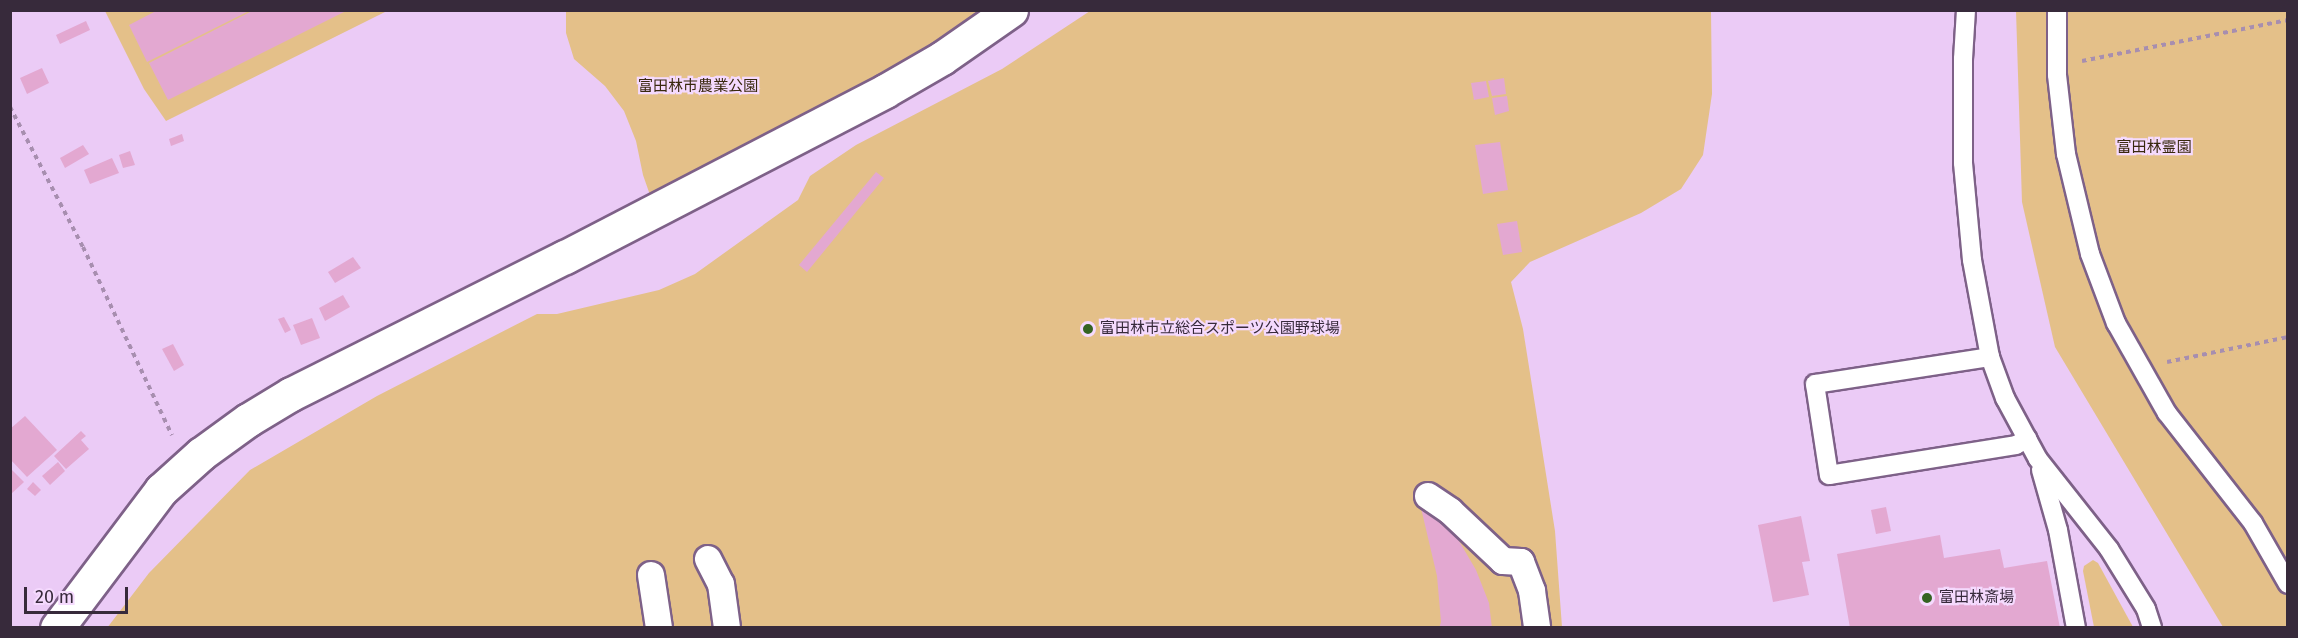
<!DOCTYPE html>
<html>
<head>
<meta charset="utf-8">
<style>
  body { margin:0 }
  #map { position:relative; width:2298px; height:638px; overflow:hidden; background:#ebcbf6; font-family:"Fira Sans","Noto Sans JP",sans-serif }
  div>[style] { position:absolute }
  [style*='--x'] { left:calc(var(--x)*1px); top:calc(var(--y)*1px); width:calc(var(--w)*1px); rotate:calc(var(--a)*1deg) }
  .green>* { inset:0; background:#e4c089 }
  .building>* { inset:0; background:#e3a8d1 }
  .path>* { height:4px; margin-top:-2px; transform-origin:0; background:repeating-linear-gradient(90deg,#a78eaf 0 4.5px,transparent 0 9px) }
  .roads { filter:drop-shadow(2px 0 #7e6188) drop-shadow(-2px 0 #7e6188) drop-shadow(0 2px #7e6188) drop-shadow(0 -2px #7e6188) }
  .service>* { height:18px; margin:-9px; padding:0 9px; transform-origin:9px; border-radius:9px; background:#fff }
  .pedestrian>* { height:26px; margin:-13px; padding:0 13px; transform-origin:13px; border-radius:13px; background:#fff }
  .tertiary>* { height:33px; margin:-16.5px; padding:0 16.5px; transform-origin:16.5px; border-radius:16.5px; background:#fff }
  .dots>* { width:16px; height:16px; translate:-50% -50%; box-sizing:border-box; border:3px solid #f5dafe; border-radius:50% }
  span { translate:-50% -50%; white-space:nowrap; text-align:center; line-height:1.15; -webkit-text-stroke:4.5px #f5dafe; paint-order:stroke }
  .park-label { font-size:15px; color:#39280e }
  .poi-label { font-size:15px; color:#372a3b }
  .left { translate:0 -50%; text-align:left }
  .frame { position:absolute; inset:0; border:12px solid #372a3b; pointer-events:none }
  .scale { position:absolute; left:24px; top:587px; width:104px; height:27px; box-sizing:border-box; border:3px solid #372a3b; border-top:0; padding-left:8px; font-size:18px; line-height:21px; white-space:nowrap; color:#372a3b; -webkit-text-stroke:4px #f5dafe; paint-order:stroke }
</style>
</head>
<body>
<div id="map">
  <div class="green">
    <i style="clip-path:polygon(105px 11px,387px 11px,166px 121px,144px 89px)"></i>
    <i style="clip-path:polygon(566px 11px,983px 11px,903px 64px,650px 195px,643px 175px,636px 141px,624px 111px,605px 86px,574px 59px,566px 33px)"></i>
    <i style="clip-path:polygon(1090px 11px,1711px 11px,1712px 94px,1703px 155px,1681px 189px,1641px 213px,1530px 262px,1511px 282px,1523px 329px,1555px 531px,1562px 627px,107px 628px,149px 573px,250px 470px,377px 396px,537px 314px,557px 314px,659px 290px,695px 274px,798px 200px,810px 176px,856px 145px,1002px 69px)"></i>
    <i style="clip-path:polygon(2016px 11px,2287px 11px,2287px 627px,2223px 627px,2055px 347px,2022px 202px)"></i>
    <i style="clip-path:polygon(2093px 560px,2098px 563px,2133px 627px,2094px 627px,2083px 571px,2084px 566px)"></i>
  </div>
  <div class="building">
    <i style="clip-path:polygon(158px 10px,251px 10px,147px 62px,129px 25px)"></i>
    <i style="clip-path:polygon(254px 10px,348px 10px,168px 100px,149px 63px)"></i>
    <i style="clip-path:polygon(86px 21px,90px 30px,60px 44px,56px 35px)"></i>
    <i style="clip-path:polygon(42px 68px,49px 83px,27px 94px,20px 78px)"></i>
    <i style="clip-path:polygon(1504px 78px,1506px 94px,1492px 96px,1488px 81px)"></i>
    <i style="clip-path:polygon(1486px 81px,1489px 97px,1474px 100px,1471px 83px)"></i>
    <i style="clip-path:polygon(1507px 96px,1509px 111px,1495px 115px,1492px 98px)"></i>
    <i style="clip-path:polygon(182px 134px,184px 141px,171px 146px,169px 139px)"></i>
    <i style="clip-path:polygon(1500px 142px,1508px 190px,1483px 194px,1475px 145px)"></i>
    <i style="clip-path:polygon(83px 145px,89px 154px,65px 168px,60px 158px)"></i>
    <i style="clip-path:polygon(130px 151px,135px 165px,123px 168px,119px 155px)"></i>
    <i style="clip-path:polygon(112px 158px,119px 173px,90px 184px,84px 170px)"></i>
    <i style="clip-path:polygon(876px 172px,884px 178px,807px 272px,799px 265px)"></i>
    <i style="clip-path:polygon(1517px 221px,1522px 252px,1503px 255px,1497px 224px)"></i>
    <i style="clip-path:polygon(353px 257px,361px 268px,335px 283px,328px 272px)"></i>
    <i style="clip-path:polygon(343px 295px,350px 307px,325px 321px,319px 308px)"></i>
    <i style="clip-path:polygon(284px 317px,291px 330px,285px 333px,278px 319px)"></i>
    <i style="clip-path:polygon(312px 318px,320px 338px,301px 345px,293px 325px)"></i>
    <i style="clip-path:polygon(173px 344px,184px 365px,174px 371px,162px 349px)"></i>
    <i style="clip-path:polygon(25px 416px,57px 450px,27px 477px,10px 459px,10px 429px)"></i>
    <i style="clip-path:polygon(81px 431px,86px 436px,81px 440px,89px 449px,66px 469px,54px 456px)"></i>
    <i style="clip-path:polygon(58px 462px,65px 471px,50px 485px,42px 476px)"></i>
    <i style="clip-path:polygon(10px 468px,24px 482px,10px 495px)"></i>
    <i style="clip-path:polygon(33px 482px,41px 490px,35px 496px,27px 489px)"></i>
    <i style="clip-path:polygon(1886px 507px,1891px 531px,1876px 534px,1871px 510px)"></i>
    <i style="clip-path:polygon(1421px 508px,1452px 529px,1476px 570px,1489px 603px,1492px 628px,1439px 628px,1441px 622px,1437px 576px)"></i>
    <i style="clip-path:polygon(1801px 516px,1810px 561px,1802px 562px,1809px 595px,1773px 602px,1758px 525px)"></i>
    <i style="clip-path:polygon(1940px 535px,1944px 558px,2000px 549px,2004px 568px,2047px 561px,2060px 628px,1850px 628px,1837px 554px)"></i>
  </div>
  <div class="path">
    <i style="--x:2082;--y:61;--w:210;--a:-11.3"></i>
    <i style="--x:10;--y:107;--w:158;--a:62.5"></i>
    <i style="--x:83;--y:247;--w:208;--a:64.7"></i>
    <i style="--x:2167;--y:362;--w:124;--a:-11.7"></i>
  </div>
  <div class="roads">
    <div class="service">
      <i style="--x:1966;--y:10;--w:49;--a:93.5"></i>
      <i style="--x:1963;--y:59;--w:104;--a:90"></i>
      <i style="--x:1963;--y:163;--w:97;--a:84.7"></i>
      <i style="--x:1972;--y:260;--w:99;--a:79.5"></i>
      <i style="--x:1990;--y:357;--w:44;--a:69.9"></i>
      <i style="--x:2005;--y:398;--w:69;--a:61.6"></i>
      <i style="--x:2038;--y:459;--w:115;--a:51.7"></i>
      <i style="--x:2109;--y:549;--w:70;--a:58.3"></i>
      <i style="--x:2146;--y:609;--w:20;--a:72"></i>
      <i style="--x:2057;--y:10;--w:65;--a:90"></i>
      <i style="--x:2057;--y:75;--w:80;--a:83.5"></i>
      <i style="--x:2066;--y:154;--w:103;--a:76.5"></i>
      <i style="--x:2090;--y:254;--w:74;--a:69.4"></i>
      <i style="--x:2116;--y:323;--w:103;--a:60.5"></i>
      <i style="--x:2167;--y:413;--w:140;--a:52"></i>
      <i style="--x:2253;--y:523;--w:70;--a:60.2"></i>
      <i style="--x:1990;--y:357;--w:177;--a:171.2"></i>
      <i style="--x:1815;--y:384;--w:92;--a:81.3"></i>
      <i style="--x:1829;--y:475;--w:189;--a:-9.1"></i>
      <i style="--x:2016;--y:445;--w:13;--a:-29"></i>
      <i style="--x:2041;--y:470;--w:62;--a:74.2"></i>
      <i style="--x:2058;--y:530;--w:100;--a:79.6"></i>
    </div>
    <div class="pedestrian">
      <i style="--x:1428;--y:496;--w:27;--a:34"></i>
      <i style="--x:1450;--y:511;--w:73;--a:43.3"></i>
      <i style="--x:1503;--y:561;--w:18;--a:3"></i>
      <i style="--x:1521;--y:562;--w:31;--a:69"></i>
      <i style="--x:1532;--y:591;--w:37;--a:82"></i>
      <i style="--x:708;--y:559;--w:28;--a:63"></i>
      <i style="--x:721;--y:584;--w:44;--a:82.2"></i>
      <i style="--x:651;--y:575;--w:54;--a:81.4"></i>
    </div>
    <div class="tertiary">
      <i style="--x:57;--y:628;--w:173;--a:-53"></i>
      <i style="--x:161;--y:490;--w:54;--a:-42"></i>
      <i style="--x:201;--y:454;--w:58;--a:-35.9"></i>
      <i style="--x:248;--y:420;--w:50;--a:-31.2"></i>
      <i style="--x:291;--y:394;--w:306;--a:-26.6"></i>
      <i style="--x:565;--y:257;--w:360;--a:-27.4"></i>
      <i style="--x:885;--y:91;--w:66;--a:-30.1"></i>
      <i style="--x:942;--y:58;--w:84;--a:-34.8"></i>
    </div>
  </div>
  <div class="dots">
    <i style="left:1088px;top:329px;background:#356322"></i>
    <i style="left:1927px;top:598px;background:#356322"></i>
  </div>
  <div class="park-label">
    <span style="left:698px;top:87px">富田林市農業公園</span>
    <span style="left:2154px;top:148px">富田林霊園</span>
  </div>
  <div class="poi-label">
    <span class="left" style="left:1100px;top:329px">富田林市立総合スポーツ公園野球場</span>
    <span class="left" style="left:1939px;top:598px">富田林斎場</span>
  </div>
  <div class="frame"></div>
  <div class="scale">20 m</div>
</div>
</body>
</html>
